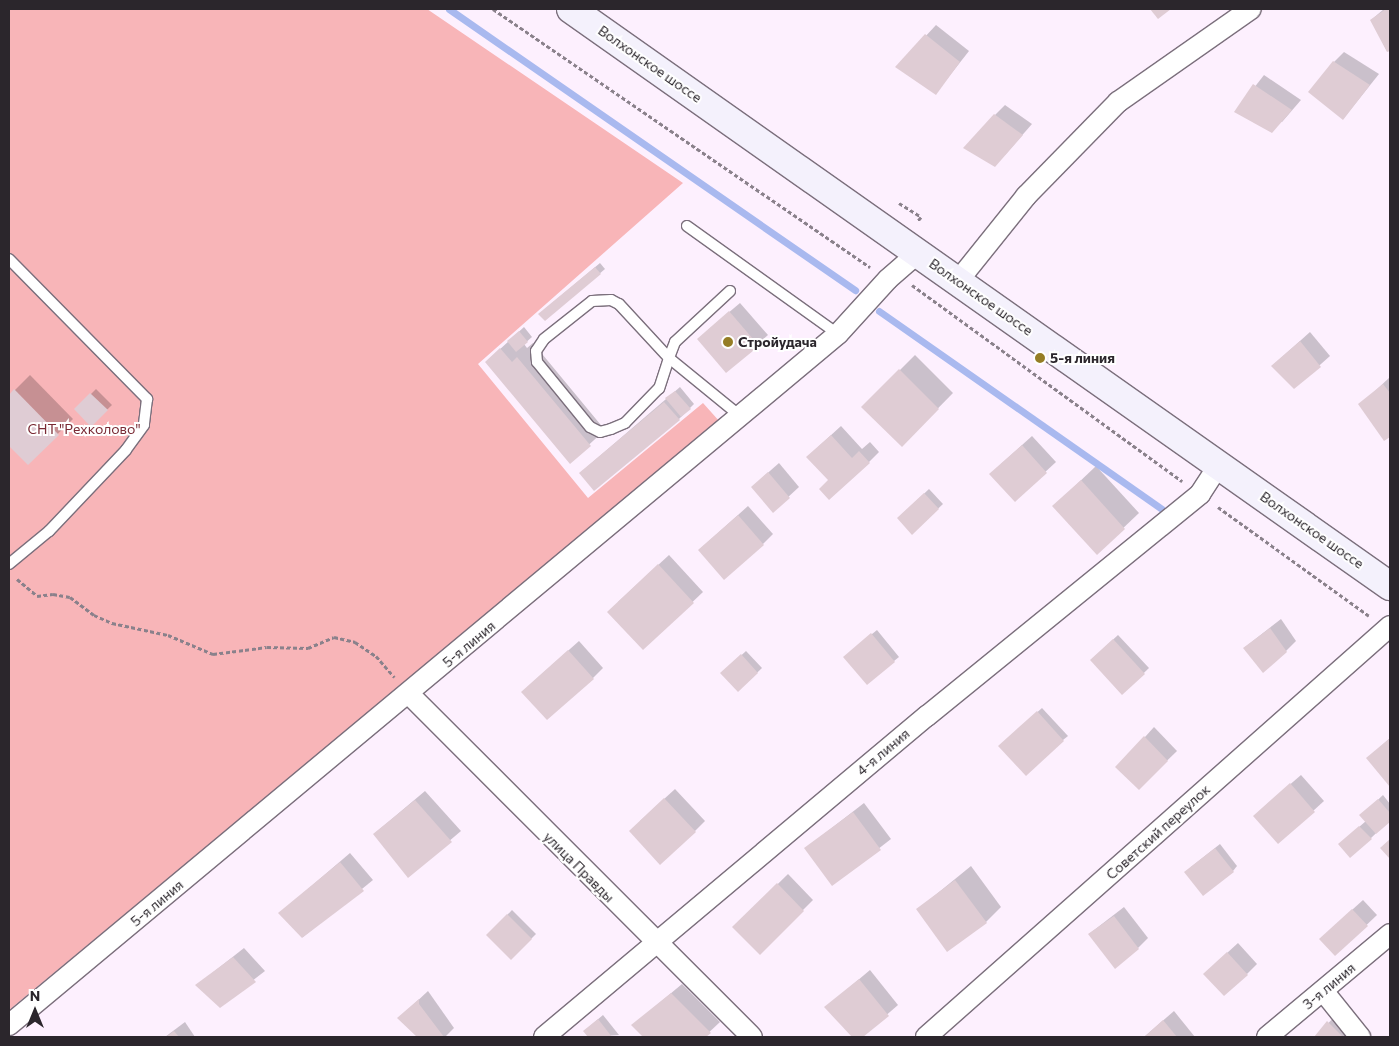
<!DOCTYPE html>
<html>
<head>
<meta charset="utf-8">
<style>
  body { margin:0 }
  #map { position:relative; width:1399px; height:1046px; overflow:hidden; background:#fdf0fe; font-family:Commissioner,sans-serif }
  div>[style] { position:absolute }
  [style*='--x'] { left:calc(var(--x)*1px); top:calc(var(--y)*1px); width:calc(var(--w)*1px); rotate:calc(var(--a)*1deg) }
  .green>* { inset:0; background:#f8b5b8 }
  .shadow>* { inset:0; background:#0003 }
  .stream>* { height:7px; margin:-3.5px; padding:0 3.5px; transform-origin:3.5px; border-radius:3.5px; background:#a9b9ef }
  .building>* { inset:0; background:#dfccd4 }
  .path>* { height:3px; margin-top:-1.5px; transform-origin:0; background:repeating-linear-gradient(90deg,#8a818b 0 4px,transparent 0 6.5px) }
  .roads { filter:drop-shadow(1px 0 #7b6f7c) drop-shadow(-1px 0 #7b6f7c) drop-shadow(0 1px #7b6f7c) drop-shadow(0 -1px #7b6f7c) }
  .service>* { height:10px; margin:-5px; padding:0 5px; transform-origin:5px; border-radius:5px; background:#fff }
  .minor>* { height:20px; margin:-10px; padding:0 10px; transform-origin:10px; border-radius:10px; background:#fff }
  .secondary>* { height:28px; margin:-14px; padding:0 14px; transform-origin:14px; border-radius:14px; background:#f4f1fc }
  .dots>* { width:14px; height:14px; translate:-50% -50%; box-sizing:border-box; border:2px solid #fff; border-radius:50% }
  span { translate:-50% -50%; white-space:nowrap; text-align:center; line-height:1.15; -webkit-text-stroke:4px #fff; paint-order:stroke }
  .street-label { font-size:14px; color:#2b262c }
  .poi-label { font-size:14px; color:#2b262c; font-weight:700 }
  .left { translate:0 -50%; text-align:left }
  .park-label { font-size:14px; color:#7a2b35 }
  .frame { position:absolute; inset:0; border:10px solid #2b262c; pointer-events:none }
  .north { position:absolute; left:10px; top:986px; width:50px; height:50px; -webkit-text-stroke:4px #fff; paint-order:stroke; rotate:0deg; font-size:14px; font-weight:700; line-height:20px; text-align:center; color:#2b262c }
  .north::after { content:''; display:block; margin:auto; width:18px; height:22px; background:#2b262c; clip-path:polygon(50% 0,100% 100%,50% 72%,0 100%) }
</style>
</head>
<body>
<div id="map">
  <div class="green">
    <i style="clip-path:polygon(9px 9px,427px 9px,683px 183px,478px 364px,588px 498px,703px 403px,720px 422px,9px 1010px)"></i>
  </div>
  <div class="shadow">
    <i style="clip-path:polygon(1384px 9px,1390px 9px,1390px 49px,1387px 51px,1371px 20px)"></i>
    <i style="clip-path:polygon(936px 25px,969px 51px,936px 93px,897px 67px)"></i>
    <i style="clip-path:polygon(1344px 52px,1379px 74px,1343px 119px,1334px 62px)"></i>
    <i style="clip-path:polygon(1264px 75px,1301px 100px,1282px 122px,1236px 111px)"></i>
    <i style="clip-path:polygon(1005px 105px,1032px 124px,1005px 155px,995px 115px)"></i>
    <i style="clip-path:polygon(600px 263px,605px 269px,545px 320px,545px 309px)"></i>
    <i style="clip-path:polygon(740px 303px,768px 335px,726px 371px,708px 330px)"></i>
    <i style="clip-path:polygon(524px 327px,532px 337px,524px 344px,527px 348px,533px 343px,605px 430px,570px 462px,486px 362px)"></i>
    <i style="clip-path:polygon(1310px 332px,1330px 356px,1294px 388px,1272px 366px)"></i>
    <i style="clip-path:polygon(915px 355px,953px 393px,902px 445px,863px 407px)"></i>
    <i style="clip-path:polygon(30px 375px,73px 419px,28px 463px,9px 444px,9px 396px)"></i>
    <i style="clip-path:polygon(1390px 377px,1390px 436px,1384px 439px,1360px 405px)"></i>
    <i style="clip-path:polygon(680px 387px,694px 404px,679px 419px,580px 473px)"></i>
    <i style="clip-path:polygon(96px 389px,112px 405px,91px 425px,76px 409px)"></i>
    <i style="clip-path:polygon(841px 426px,862px 449px,870px 442px,879px 452px,869px 462px,829px 480px,818px 447px)"></i>
    <i style="clip-path:polygon(1032px 436px,1056px 462px,1015px 500px,1001px 464px)"></i>
    <i style="clip-path:polygon(779px 463px,799px 487px,773px 511px,762px 478px)"></i>
    <i style="clip-path:polygon(1096px 466px,1139px 513px,1097px 553px,1054px 506px)"></i>
    <i style="clip-path:polygon(929px 489px,943px 504px,912px 533px,898px 518px)"></i>
    <i style="clip-path:polygon(748px 506px,773px 534px,763px 544px,699px 550px)"></i>
    <i style="clip-path:polygon(669px 555px,703px 592px,643px 649px,618px 602px)"></i>
    <i style="clip-path:polygon(1281px 619px,1296px 641px,1286px 651px,1244px 648px)"></i>
    <i style="clip-path:polygon(877px 630px,899px 657px,894px 661px,850px 652px)"></i>
    <i style="clip-path:polygon(1118px 635px,1149px 668px,1122px 694px,1091px 660px)"></i>
    <i style="clip-path:polygon(579px 641px,603px 668px,593px 678px,533px 682px)"></i>
    <i style="clip-path:polygon(746px 651px,762px 668px,738px 691px,722px 673px)"></i>
    <i style="clip-path:polygon(1042px 708px,1068px 736px,1063px 740px,1005px 741px)"></i>
    <i style="clip-path:polygon(1154px 727px,1177px 751px,1139px 788px,1145px 737px)"></i>
    <i style="clip-path:polygon(1390px 738px,1390px 785px,1368px 758px)"></i>
    <i style="clip-path:polygon(1301px 775px,1324px 801px,1279px 842px,1265px 806px)"></i>
    <i style="clip-path:polygon(675px 789px,705px 821px,695px 831px,640px 821px)"></i>
    <i style="clip-path:polygon(425px 791px,461px 831px,408px 876px,374px 834px)"></i>
    <i style="clip-path:polygon(1383px 795px,1390px 804px,1390px 820px,1371px 838px,1344px 840px,1366px 821px,1366px 811px)"></i>
    <i style="clip-path:polygon(864px 803px,891px 839px,833px 884px,806px 848px)"></i>
    <i style="clip-path:polygon(1220px 844px,1237px 866px,1233px 871px,1191px 867px)"></i>
    <i style="clip-path:polygon(350px 853px,373px 880px,303px 937px,280px 913px)"></i>
    <i style="clip-path:polygon(971px 866px,1001px 907px,986px 922px,917px 910px)"></i>
    <i style="clip-path:polygon(788px 874px,813px 900px,760px 953px,734px 927px)"></i>
    <i style="clip-path:polygon(1363px 900px,1377px 915px,1335px 955px,1331px 929px)"></i>
    <i style="clip-path:polygon(1124px 907px,1148px 938px,1138px 948px,1089px 934px)"></i>
    <i style="clip-path:polygon(512px 910px,536px 934px,511px 959px,488px 935px)"></i>
    <i style="clip-path:polygon(1238px 943px,1257px 964px,1247px 974px,1215px 964px)"></i>
    <i style="clip-path:polygon(244px 948px,265px 971px,220px 1006px,197px 985px)"></i>
    <i style="clip-path:polygon(870px 970px,898px 1005px,861px 1037px,854px 1037px,826px 1007px)"></i>
    <i style="clip-path:polygon(682px 984px,720px 1022px,704px 1037px,645px 1037px,633px 1025px)"></i>
    <i style="clip-path:polygon(428px 991px,454px 1028px,445px 1037px,419px 1037px,399px 1018px)"></i>
    <i style="clip-path:polygon(1174px 1011px,1195px 1037px,1144px 1037px)"></i>
    <i style="clip-path:polygon(1338px 1013px,1362px 1037px,1315px 1037px)"></i>
    <i style="clip-path:polygon(603px 1015px,619px 1035px,589px 1037px,584px 1031px)"></i>
    <i style="clip-path:polygon(185px 1022px,195px 1037px,165px 1037px)"></i>
  </div>
  <div class="stream">
    <i style="--x:449;--y:9;--w:494;--a:34.7"></i>
    <i style="--x:879;--y:311;--w:345;--a:35"></i>
  </div>
  <div class="building">
    <i style="clip-path:polygon(1150px 9px,1171px 9px,1158px 19px)"></i>
    <i style="clip-path:polygon(1386px 9px,1390px 9px,1390px 51px,1387px 52px,1370px 20px)"></i>
    <i style="clip-path:polygon(925px 34px,960px 62px,936px 95px,895px 67px)"></i>
    <i style="clip-path:polygon(1333px 61px,1370px 85px,1343px 120px,1308px 92px)"></i>
    <i style="clip-path:polygon(1253px 84px,1292px 110px,1272px 133px,1234px 112px)"></i>
    <i style="clip-path:polygon(994px 114px,1023px 135px,995px 167px,963px 148px)"></i>
    <i style="clip-path:polygon(595px 267px,601px 274px,545px 321px,538px 314px)"></i>
    <i style="clip-path:polygon(729px 311px,759px 346px,726px 373px,697px 339px)"></i>
    <i style="clip-path:polygon(519px 331px,528px 342px,516px 352px,507px 341px)"></i>
    <i style="clip-path:polygon(1300px 341px,1321px 367px,1294px 389px,1271px 366px)"></i>
    <i style="clip-path:polygon(500px 348px,512px 362px,517px 357px,591px 446px,570px 464px,485px 362px)"></i>
    <i style="clip-path:polygon(899px 369px,939px 409px,902px 447px,861px 407px)"></i>
    <i style="clip-path:polygon(1383px 384px,1390px 393px,1390px 437px,1384px 441px,1358px 404px)"></i>
    <i style="clip-path:polygon(14px 389px,59px 435px,28px 465px,9px 446px,9px 395px)"></i>
    <i style="clip-path:polygon(675px 391px,691px 409px,681px 417px,665px 398px)"></i>
    <i style="clip-path:polygon(90px 393px,108px 410px,91px 427px,74px 409px)"></i>
    <i style="clip-path:polygon(664px 402px,680px 420px,594px 491px,579px 473px)"></i>
    <i style="clip-path:polygon(831px 435px,852px 458px,859px 451px,870px 463px,829px 500px,819px 489px,828px 480px,806px 457px)"></i>
    <i style="clip-path:polygon(1022px 445px,1047px 473px,1015px 502px,989px 474px)"></i>
    <i style="clip-path:polygon(768px 472px,790px 498px,773px 513px,751px 487px)"></i>
    <i style="clip-path:polygon(1081px 480px,1125px 529px,1097px 555px,1052px 506px)"></i>
    <i style="clip-path:polygon(924px 493px,939px 509px,912px 535px,897px 518px)"></i>
    <i style="clip-path:polygon(738px 515px,764px 545px,724px 580px,698px 550px)"></i>
    <i style="clip-path:polygon(658px 564px,694px 603px,643px 650px,607px 612px)"></i>
    <i style="clip-path:polygon(1270px 628px,1287px 652px,1263px 673px,1243px 648px)"></i>
    <i style="clip-path:polygon(871px 633px,895px 662px,867px 685px,843px 657px)"></i>
    <i style="clip-path:polygon(1113px 639px,1145px 674px,1122px 695px,1090px 660px)"></i>
    <i style="clip-path:polygon(568px 650px,594px 679px,547px 720px,521px 692px)"></i>
    <i style="clip-path:polygon(741px 654px,758px 673px,738px 692px,720px 673px)"></i>
    <i style="clip-path:polygon(1037px 711px,1064px 741px,1026px 776px,998px 746px)"></i>
    <i style="clip-path:polygon(1144px 736px,1168px 761px,1139px 790px,1115px 767px)"></i>
    <i style="clip-path:polygon(1390px 738px,1390px 787px,1366px 758px)"></i>
    <i style="clip-path:polygon(1290px 783px,1315px 812px,1278px 844px,1253px 816px)"></i>
    <i style="clip-path:polygon(664px 798px,696px 832px,660px 865px,629px 831px)"></i>
    <i style="clip-path:polygon(1378px 799px,1390px 813px,1390px 822px,1376px 834px,1359px 815px)"></i>
    <i style="clip-path:polygon(415px 800px,452px 842px,408px 878px,373px 834px)"></i>
    <i style="clip-path:polygon(853px 812px,881px 850px,832px 886px,804px 848px)"></i>
    <i style="clip-path:polygon(1359px 826px,1372px 839px,1350px 858px,1338px 844px)"></i>
    <i style="clip-path:polygon(1390px 839px,1390px 859px,1380px 848px)"></i>
    <i style="clip-path:polygon(1215px 848px,1234px 872px,1203px 896px,1184px 872px)"></i>
    <i style="clip-path:polygon(340px 862px,364px 891px,302px 938px,278px 913px)"></i>
    <i style="clip-path:polygon(955px 880px,987px 923px,947px 952px,916px 909px)"></i>
    <i style="clip-path:polygon(777px 883px,804px 911px,760px 955px,732px 927px)"></i>
    <i style="clip-path:polygon(1352px 909px,1368px 926px,1335px 956px,1319px 939px)"></i>
    <i style="clip-path:polygon(507px 914px,532px 939px,511px 960px,486px 935px)"></i>
    <i style="clip-path:polygon(1114px 916px,1139px 949px,1115px 969px,1088px 934px)"></i>
    <i style="clip-path:polygon(1227px 952px,1248px 975px,1224px 996px,1203px 974px)"></i>
    <i style="clip-path:polygon(233px 957px,256px 982px,220px 1008px,195px 985px)"></i>
    <i style="clip-path:polygon(859px 979px,889px 1016px,863px 1037px,852px 1037px,824px 1007px)"></i>
    <i style="clip-path:polygon(671px 993px,711px 1033px,706px 1037px,643px 1037px,631px 1025px)"></i>
    <i style="clip-path:polygon(419px 999px,419px 1004px,444px 1037px,417px 1037px,397px 1018px)"></i>
    <i style="clip-path:polygon(598px 1019px,612px 1037px,588px 1037px,583px 1031px)"></i>
    <i style="clip-path:polygon(1163px 1020px,1177px 1037px,1144px 1037px)"></i>
    <i style="clip-path:polygon(1327px 1021px,1343px 1037px,1314px 1037px)"></i>
    <i style="clip-path:polygon(174px 1031px,179px 1037px,166px 1037px)"></i>
  </div>
  <div class="path">
    <i style="--x:493;--y:9;--w:457;--a:34.4"></i>
    <i style="--x:899;--y:203;--w:26;--a:32"></i>
    <i style="--x:921;--y:217;--w:6;--a:129"></i>
    <i style="--x:912;--y:285;--w:334;--a:36"></i>
    <i style="--x:1218;--y:507;--w:186;--a:35.8"></i>
    <i style="--x:17;--y:579;--w:26;--a:40"></i>
    <i style="--x:37;--y:596;--w:16;--a:-7"></i>
    <i style="--x:53;--y:594;--w:17;--a:10"></i>
    <i style="--x:70;--y:597;--w:30;--a:37"></i>
    <i style="--x:94;--y:615;--w:20;--a:24"></i>
    <i style="--x:112;--y:623;--w:57;--a:12.1"></i>
    <i style="--x:168;--y:635;--w:49;--a:22.9"></i>
    <i style="--x:213;--y:654;--w:54;--a:-7.4"></i>
    <i style="--x:267;--y:647;--w:41;--a:1.4"></i>
    <i style="--x:308;--y:648;--w:28;--a:-23"></i>
    <i style="--x:334;--y:637;--w:22;--a:13"></i>
    <i style="--x:355;--y:642;--w:25;--a:34"></i>
    <i style="--x:376;--y:656;--w:28;--a:49"></i>
  </div>
  <div class="roads">
    <div class="service">
      <i style="--x:687;--y:226;--w:186;--a:35.6"></i>
      <i style="--x:9;--y:259;--w:197;--a:45.4"></i>
      <i style="--x:147;--y:399;--w:26;--a:97"></i>
      <i style="--x:144;--y:425;--w:31;--a:126"></i>
      <i style="--x:126;--y:450;--w:112;--a:133.5"></i>
      <i style="--x:49;--y:531;--w:52;--a:140.5"></i>
      <i style="--x:730;--y:291;--w:75;--a:137.2"></i>
      <i style="--x:675;--y:342;--w:17;--a:111"></i>
      <i style="--x:669;--y:358;--w:32;--a:108"></i>
      <i style="--x:659;--y:388;--w:49;--a:134.2"></i>
      <i style="--x:625;--y:423;--w:15;--a:157"></i>
      <i style="--x:611;--y:429;--w:11;--a:165"></i>
      <i style="--x:600;--y:432;--w:11;--a:-153"></i>
      <i style="--x:590;--y:427;--w:84;--a:-129.2"></i>
      <i style="--x:537;--y:362;--w:11;--a:-95"></i>
      <i style="--x:536;--y:351;--w:14;--a:-56"></i>
      <i style="--x:544;--y:339;--w:61;--a:-38.4"></i>
      <i style="--x:592;--y:301;--w:19;--a:-3"></i>
      <i style="--x:611;--y:300;--w:9;--a:27"></i>
      <i style="--x:619;--y:304;--w:74;--a:47.2"></i>
      <i style="--x:669;--y:358;--w:92;--a:39.2"></i>
    </div>
    <div class="minor">
      <i style="--x:958;--y:281;--w:109;--a:-51.3"></i>
      <i style="--x:1026;--y:196;--w:132;--a:-45.6"></i>
      <i style="--x:1118;--y:102;--w:162;--a:-35"></i>
      <i style="--x:409;--y:694;--w:485;--a:45"></i>
      <i style="--x:1324;--y:992;--w:58;--a:51.3"></i>
      <i style="--x:9;--y:1025;--w:1079;--a:-39.81"></i>
      <i style="--x:838;--y:334;--w:74;--a:-47.7"></i>
      <i style="--x:888;--y:279;--w:40;--a:-41"></i>
      <i style="--x:544;--y:1037;--w:500;--a:-40"></i>
      <i style="--x:927;--y:716;--w:352;--a:-39.1"></i>
      <i style="--x:1200;--y:494;--w:35;--a:-57"></i>
      <i style="--x:926;--y:1037;--w:620;--a:-41.53"></i>
      <i style="--x:1267;--y:1037;--w:160;--a:-39.9"></i>
    </div>
    <div class="secondary">
      <i style="--x:571;--y:9;--w:1002;--a:35.17"></i>
    </div>
  </div>
  <div class="dots">
    <i style="left:728px;top:342px;background:#957d25"></i>
    <i style="left:1040px;top:358px;background:#957d25"></i>
  </div>
  <div class="street-label">
    <span style="left:650px;top:64px;rotate:35deg">Волхонское шоссе</span>
    <span style="left:981px;top:297px;rotate:35deg">Волхонское шоссе</span>
    <span style="left:1312px;top:530px;rotate:35deg">Волхонское шоссе</span>
    <span style="left:469px;top:644px;rotate:-40deg">5-я линия</span>
    <span style="left:883px;top:752px;rotate:-40deg">4-я линия</span>
    <span style="left:1158px;top:832px;rotate:-42deg">Советский переулок</span>
    <span style="left:579px;top:867px;rotate:45deg">улица Правды</span>
    <span style="left:157px;top:903px;rotate:-40deg">5-я линия</span>
    <span style="left:1329px;top:986px;rotate:-40deg">3-я линия</span>
  </div>
  <div class="poi-label">
    <span class="left" style="left:738px;top:342px">Стройудача</span>
    <span class="left" style="left:1050px;top:358px">5-я линия</span>
  </div>
  <div class="park-label">
    <span style="left:84px;top:429px">СНТ "Рехколово"</span>
  </div>
  <div class="frame"></div>
  <div class="north">N</div>
</div>
</body>
</html>
